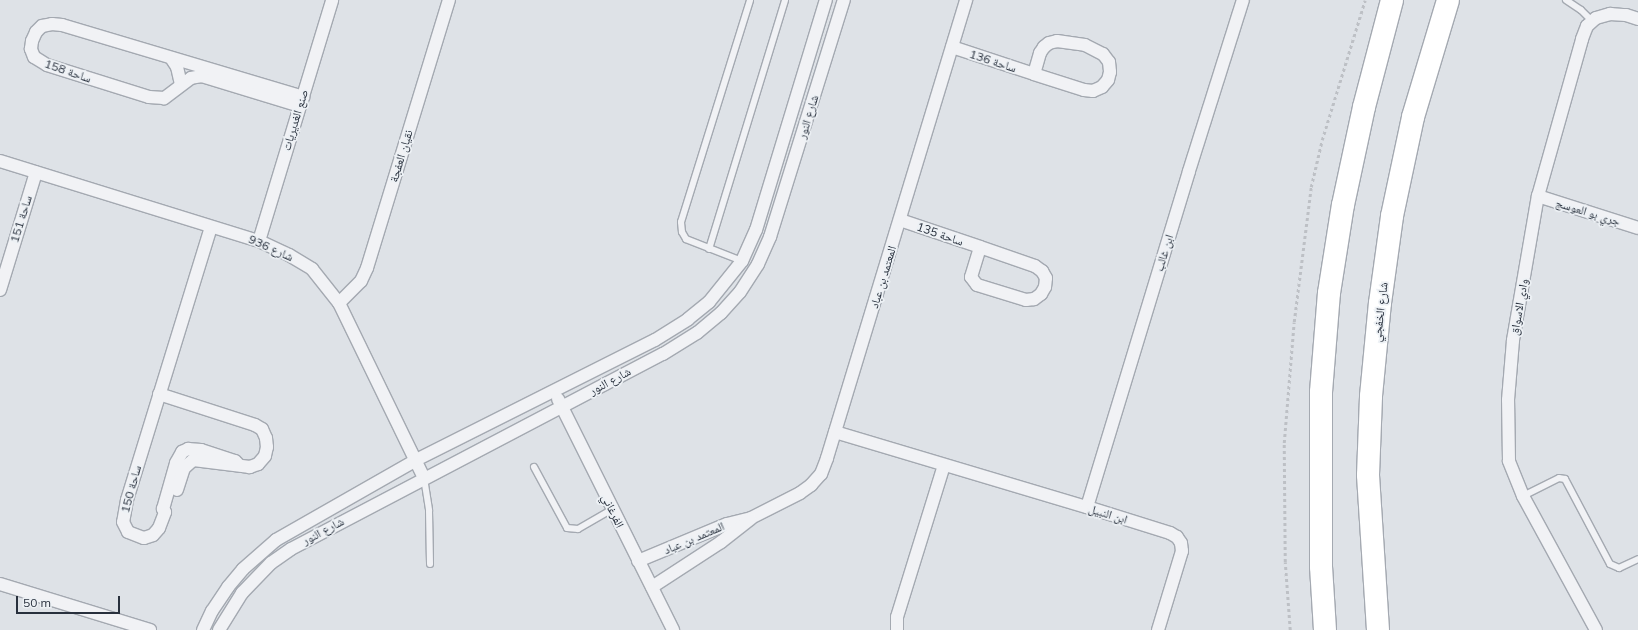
<!DOCTYPE html>
<html>
<head>
<meta charset="utf-8">
<style>
  body { margin:0 }
  #map { position:relative; width:1638px; height:630px; overflow:hidden; background:#dee2e7; font-family:Mulish,"Noto Naskh Arabic",sans-serif }
  div>[style] { position:absolute }
  [style*='--x'] { left:calc(var(--x)*1px); top:calc(var(--y)*1px); width:calc(var(--w)*1px); rotate:calc(var(--a)*1deg) }
  .path>* { height:2.5px; margin-top:-1.25px; transform-origin:0; background:repeating-linear-gradient(90deg,#bdc0c5 0 3px,transparent 0 6px) }
  .roads { filter:drop-shadow(1px 0 #a4a9b1) drop-shadow(-1px 0 #a4a9b1) drop-shadow(0 1px #a4a9b1) drop-shadow(0 -1px #a4a9b1) }
  .lane>* { height:6px; margin:-3px; padding:0 3px; transform-origin:3px; border-radius:3px; background:#f1f2f5 }
  .street>* { height:12px; margin:-6px; padding:0 6px; transform-origin:6px; border-radius:6px; background:#f1f2f5 }
  .highway>* { height:22px; margin:-11px; padding:0 11px; transform-origin:11px; border-radius:11px; background:#fff }
  span { translate:-50% -50%; white-space:nowrap; text-align:center; line-height:1.15; -webkit-text-stroke:3.5px #edf1f5; paint-order:stroke }
  .street-label { font-size:12px; color:#28303d }
  .scale { position:absolute; left:16px; top:596px; width:104px; height:18px; box-sizing:border-box; border:2px solid #28303d; border-top:0; padding-left:5px; font-size:12px; line-height:14px; white-space:nowrap; color:#28303d; -webkit-text-stroke:3px #edf1f5; paint-order:stroke }
</style>
</head>
<body>
<div id="map">
  <div class="path">
    <i style="--x:1290;--y:630;--w:68;--a:-94.2"></i>
    <i style="--x:1285;--y:562;--w:119;--a:-90.5"></i>
    <i style="--x:1284;--y:443;--w:121;--a:-85.3"></i>
    <i style="--x:1294;--y:322;--w:136;--a:-82.8"></i>
    <i style="--x:1311;--y:187;--w:48;--a:-76.8"></i>
    <i style="--x:1322;--y:140;--w:146;--a:-72.9"></i>
  </div>
  <div class="roads">
    <div class="lane">
      <i style="--x:1566;--y:0;--w:18;--a:34"></i>
      <i style="--x:1581;--y:10;--w:14;--a:45"></i>
      <i style="--x:709;--y:249;--w:260;--a:-73"></i>
      <i style="--x:742;--y:261;--w:60;--a:-158.6"></i>
      <i style="--x:686;--y:239;--w:8;--a:-120"></i>
      <i style="--x:682;--y:232;--w:10;--a:-96"></i>
      <i style="--x:681;--y:222;--w:232;--a:-72.7"></i>
      <i style="--x:534;--y:467;--w:69;--a:61.6"></i>
      <i style="--x:567;--y:528;--w:11;--a:5"></i>
      <i style="--x:578;--y:529;--w:39;--a:-30"></i>
      <i style="--x:424;--y:478;--w:33;--a:81"></i>
      <i style="--x:429;--y:511;--w:53;--a:88.9"></i>
      <i style="--x:1523;--y:496;--w:40;--a:-26.6"></i>
      <i style="--x:1559;--y:478;--w:6;--a:9"></i>
      <i style="--x:1565;--y:479;--w:96;--a:62.1"></i>
      <i style="--x:1610;--y:564;--w:10;--a:24"></i>
      <i style="--x:1619;--y:568;--w:21;--a:-25"></i>
    </div>
    <div class="street">
      <i style="--x:1057;--y:41;--w:28;--a:8"></i>
      <i style="--x:1085;--y:45;--w:20;--a:27"></i>
      <i style="--x:1103;--y:54;--w:10;--a:53"></i>
      <i style="--x:1109;--y:62;--w:10;--a:84"></i>
      <i style="--x:1110;--y:72;--w:8;--a:104"></i>
      <i style="--x:1108;--y:80;--w:9;--a:131"></i>
      <i style="--x:1102;--y:87;--w:10;--a:156"></i>
      <i style="--x:1093;--y:91;--w:9;--a:-174"></i>
      <i style="--x:1084;--y:90;--w:52;--a:-162.3"></i>
      <i style="--x:1034;--y:74;--w:22;--a:-74"></i>
      <i style="--x:1040;--y:53;--w:7;--a:-56"></i>
      <i style="--x:1044;--y:47;--w:6;--a:-39"></i>
      <i style="--x:1049;--y:43;--w:8;--a:-14"></i>
      <i style="--x:952;--y:47;--w:86;--a:18.2"></i>
      <i style="--x:171;--y:58;--w:11;--a:56"></i>
      <i style="--x:177;--y:67;--w:18;--a:77"></i>
      <i style="--x:300;--y:106;--w:102;--a:-163"></i>
      <i style="--x:202;--y:76;--w:11;--a:170"></i>
      <i style="--x:191;--y:78;--w:34;--a:143"></i>
      <i style="--x:164;--y:98;--w:15;--a:-176"></i>
      <i style="--x:149;--y:97;--w:107;--a:-162.6"></i>
      <i style="--x:47;--y:65;--w:15;--a:-148"></i>
      <i style="--x:34;--y:57;--w:9;--a:-111"></i>
      <i style="--x:31;--y:49;--w:8;--a:-83"></i>
      <i style="--x:32;--y:41;--w:10;--a:-66"></i>
      <i style="--x:36;--y:32;--w:8;--a:-45"></i>
      <i style="--x:42;--y:26;--w:10;--a:-11"></i>
      <i style="--x:52;--y:24;--w:10;--a:6"></i>
      <i style="--x:62;--y:25;--w:252;--a:16.6"></i>
      <i style="--x:0;--y:161;--w:271;--a:17.2"></i>
      <i style="--x:259;--y:241;--w:33;--a:25"></i>
      <i style="--x:289;--y:255;--w:27;--a:31"></i>
      <i style="--x:312;--y:269;--w:43;--a:51.5"></i>
      <i style="--x:339;--y:303;--w:195;--a:64.1"></i>
      <i style="--x:1538;--y:196;--w:105;--a:17.7"></i>
      <i style="--x:900;--y:220;--w:84;--a:18.6"></i>
      <i style="--x:211;--y:227;--w:286;--a:107.1"></i>
      <i style="--x:127;--y:500;--w:22;--a:100"></i>
      <i style="--x:123;--y:522;--w:11;--a:63"></i>
      <i style="--x:128;--y:532;--w:17;--a:21"></i>
      <i style="--x:144;--y:538;--w:9;--a:-18"></i>
      <i style="--x:153;--y:535;--w:9;--a:-49"></i>
      <i style="--x:159;--y:528;--w:17;--a:-69"></i>
      <i style="--x:165;--y:512;--w:4;--a:-124"></i>
      <i style="--x:163;--y:509;--w:48;--a:-74.2"></i>
      <i style="--x:176;--y:463;--w:13;--a:-61"></i>
      <i style="--x:182;--y:452;--w:7;--a:-27"></i>
      <i style="--x:188;--y:449;--w:13;--a:4"></i>
      <i style="--x:201;--y:450;--w:36;--a:18"></i>
      <i style="--x:235;--y:461;--w:6;--a:45"></i>
      <i style="--x:259;--y:241;--w:252;--a:-73.1"></i>
      <i style="--x:980;--y:247;--w:58;--a:19.1"></i>
      <i style="--x:1035;--y:266;--w:9;--a:36"></i>
      <i style="--x:1042;--y:271;--w:8;--a:60"></i>
      <i style="--x:1046;--y:278;--w:9;--a:96"></i>
      <i style="--x:1045;--y:287;--w:8;--a:120"></i>
      <i style="--x:1041;--y:294;--w:9;--a:144"></i>
      <i style="--x:1034;--y:299;--w:8;--a:173"></i>
      <i style="--x:1026;--y:300;--w:51;--a:-163"></i>
      <i style="--x:977;--y:285;--w:10;--a:-127"></i>
      <i style="--x:971;--y:277;--w:31;--a:-73"></i>
      <i style="--x:0;--y:290;--w:123;--a:-73"></i>
      <i style="--x:339;--y:303;--w:31;--a:-45"></i>
      <i style="--x:361;--y:281;--w:14;--a:-65"></i>
      <i style="--x:367;--y:268;--w:280;--a:-73"></i>
      <i style="--x:159;--y:394;--w:101;--a:17.9"></i>
      <i style="--x:255;--y:425;--w:8;--a:30"></i>
      <i style="--x:262;--y:429;--w:10;--a:66"></i>
      <i style="--x:266;--y:438;--w:9;--a:84"></i>
      <i style="--x:267;--y:447;--w:9;--a:103"></i>
      <i style="--x:265;--y:456;--w:11;--a:131"></i>
      <i style="--x:258;--y:464;--w:9;--a:159"></i>
      <i style="--x:250;--y:467;--w:57;--a:-173"></i>
      <i style="--x:193;--y:460;--w:12;--a:138"></i>
      <i style="--x:184;--y:468;--w:23;--a:108"></i>
      <i style="--x:558;--y:399;--w:258;--a:63.5"></i>
      <i style="--x:835;--y:432;--w:263;--a:16.6"></i>
      <i style="--x:1087;--y:507;--w:87;--a:17.4"></i>
      <i style="--x:1170;--y:533;--w:8;--a:30"></i>
      <i style="--x:1177;--y:537;--w:7;--a:56"></i>
      <i style="--x:1181;--y:543;--w:8;--a:83"></i>
      <i style="--x:1182;--y:551;--w:83;--a:106.9"></i>
      <i style="--x:1087;--y:507;--w:351;--a:-73.1"></i>
      <i style="--x:1189;--y:171;--w:179;--a:-72.5"></i>
      <i style="--x:638;--y:561;--w:96;--a:-22.6"></i>
      <i style="--x:727;--y:524;--w:25;--a:-14"></i>
      <i style="--x:751;--y:518;--w:55;--a:-27"></i>
      <i style="--x:800;--y:493;--w:14;--a:-36"></i>
      <i style="--x:811;--y:485;--w:15;--a:-48"></i>
      <i style="--x:821;--y:474;--w:17;--a:-69"></i>
      <i style="--x:827;--y:458;--w:479;--a:-73.1"></i>
      <i style="--x:0;--y:584;--w:157;--a:17"></i>
      <i style="--x:652;--y:587;--w:82;--a:-33.1"></i>
      <i style="--x:721;--y:542;--w:37;--a:-38"></i>
      <i style="--x:203;--y:630;--w:21;--a:-65"></i>
      <i style="--x:212;--y:611;--w:29;--a:-56"></i>
      <i style="--x:228;--y:587;--w:23;--a:-50"></i>
      <i style="--x:243;--y:569;--w:44;--a:-41.3"></i>
      <i style="--x:276;--y:540;--w:161;--a:-29.7"></i>
      <i style="--x:416;--y:460;--w:267;--a:-26.7"></i>
      <i style="--x:655;--y:340;--w:39;--a:-32"></i>
      <i style="--x:688;--y:319;--w:27;--a:-39"></i>
      <i style="--x:709;--y:302;--w:53;--a:-51.2"></i>
      <i style="--x:742;--y:261;--w:34;--a:-66"></i>
      <i style="--x:756;--y:230;--w:240;--a:-73.1"></i>
      <i style="--x:219;--y:630;--w:44;--a:-58.1"></i>
      <i style="--x:242;--y:593;--w:42;--a:-46"></i>
      <i style="--x:271;--y:563;--w:24;--a:-35"></i>
      <i style="--x:291;--y:549;--w:420;--a:-27.7"></i>
      <i style="--x:663;--y:354;--w:40;--a:-32"></i>
      <i style="--x:697;--y:333;--w:31;--a:-40"></i>
      <i style="--x:721;--y:313;--w:28;--a:-48"></i>
      <i style="--x:740;--y:292;--w:33;--a:-57"></i>
      <i style="--x:758;--y:264;--w:30;--a:-66"></i>
      <i style="--x:770;--y:237;--w:248;--a:-72.7"></i>
      <i style="--x:897;--y:630;--w:13;--a:-90"></i>
      <i style="--x:897;--y:617;--w:159;--a:-72.8"></i>
      <i style="--x:1596;--y:630;--w:153;--a:-118.6"></i>
      <i style="--x:1523;--y:496;--w:38;--a:-112"></i>
      <i style="--x:1509;--y:461;--w:61;--a:-90.9"></i>
      <i style="--x:1508;--y:400;--w:60;--a:-85.2"></i>
      <i style="--x:1513;--y:340;--w:146;--a:-80.2"></i>
      <i style="--x:1538;--y:196;--w:163;--a:-74.3"></i>
      <i style="--x:1582;--y:39;--w:14;--a:-69"></i>
      <i style="--x:1587;--y:26;--w:12;--a:-42"></i>
      <i style="--x:1596;--y:18;--w:15;--a:-16"></i>
      <i style="--x:1610;--y:14;--w:16;--a:4"></i>
      <i style="--x:1626;--y:15;--w:13;--a:18"></i>
    </div>
    <div class="highway">
      <i style="--x:1325;--y:630;--w:63;--a:-93.6"></i>
      <i style="--x:1321;--y:567;--w:175;--a:-90"></i>
      <i style="--x:1321;--y:392;--w:99;--a:-85.4"></i>
      <i style="--x:1329;--y:293;--w:89;--a:-81"></i>
      <i style="--x:1343;--y:205;--w:100;--a:-77.9"></i>
      <i style="--x:1364;--y:107;--w:111;--a:-75.3"></i>
      <i style="--x:1378;--y:630;--w:155;--a:-93.7"></i>
      <i style="--x:1368;--y:475;--w:79;--a:-87.8"></i>
      <i style="--x:1371;--y:396;--w:93;--a:-84.5"></i>
      <i style="--x:1380;--y:303;--w:88;--a:-82.1"></i>
      <i style="--x:1392;--y:216;--w:101;--a:-78"></i>
      <i style="--x:1413;--y:117;--w:122;--a:-73.3"></i>
    </div>
  </div>
  <div class="street-label">
    <span style="left:993px;top:61px;rotate:18deg">ساحة 136</span>
    <span style="left:68px;top:71px;rotate:19deg">ساحة 158</span>
    <span style="left:808px;top:117px;rotate:-73deg">شارع النور</span>
    <span style="left:295px;top:120px;rotate:-73deg">صنع الغديريات</span>
    <span style="left:401px;top:156px;rotate:-73deg">نقيان العفجة</span>
    <span style="left:1588px;top:212px;rotate:17deg">جري بو العوسج</span>
    <span style="left:21px;top:219px;rotate:-73deg">ساحة 151</span>
    <span style="left:940px;top:234px;rotate:19deg">ساحة 135</span>
    <span style="left:271px;top:248px;rotate:24deg">شارع 936</span>
    <span style="left:1164px;top:253px;rotate:-73deg">ابن غالب</span>
    <span style="left:883px;top:277px;rotate:-73deg">المعتمد بن عباد</span>
    <span style="left:1519px;top:307px;rotate:-80deg">وادي الاسواق</span>
    <span style="left:1380px;top:312px;rotate:-83deg">شارع الخفجي</span>
    <span style="left:610px;top:381px;rotate:-28deg">شارع النور</span>
    <span style="left:131px;top:489px;rotate:-75deg">ساحة 150</span>
    <span style="left:613px;top:511px;rotate:64deg">الفرغاني</span>
    <span style="left:1108px;top:514px;rotate:17deg">ابن النبيل</span>
    <span style="left:323px;top:531px;rotate:-28deg">شارع النور</span>
    <span style="left:694px;top:538px;rotate:-23deg">المعتمد بن عباد</span>
  </div>
  <div class="scale">50 m</div>
</div>
</body>
</html>
